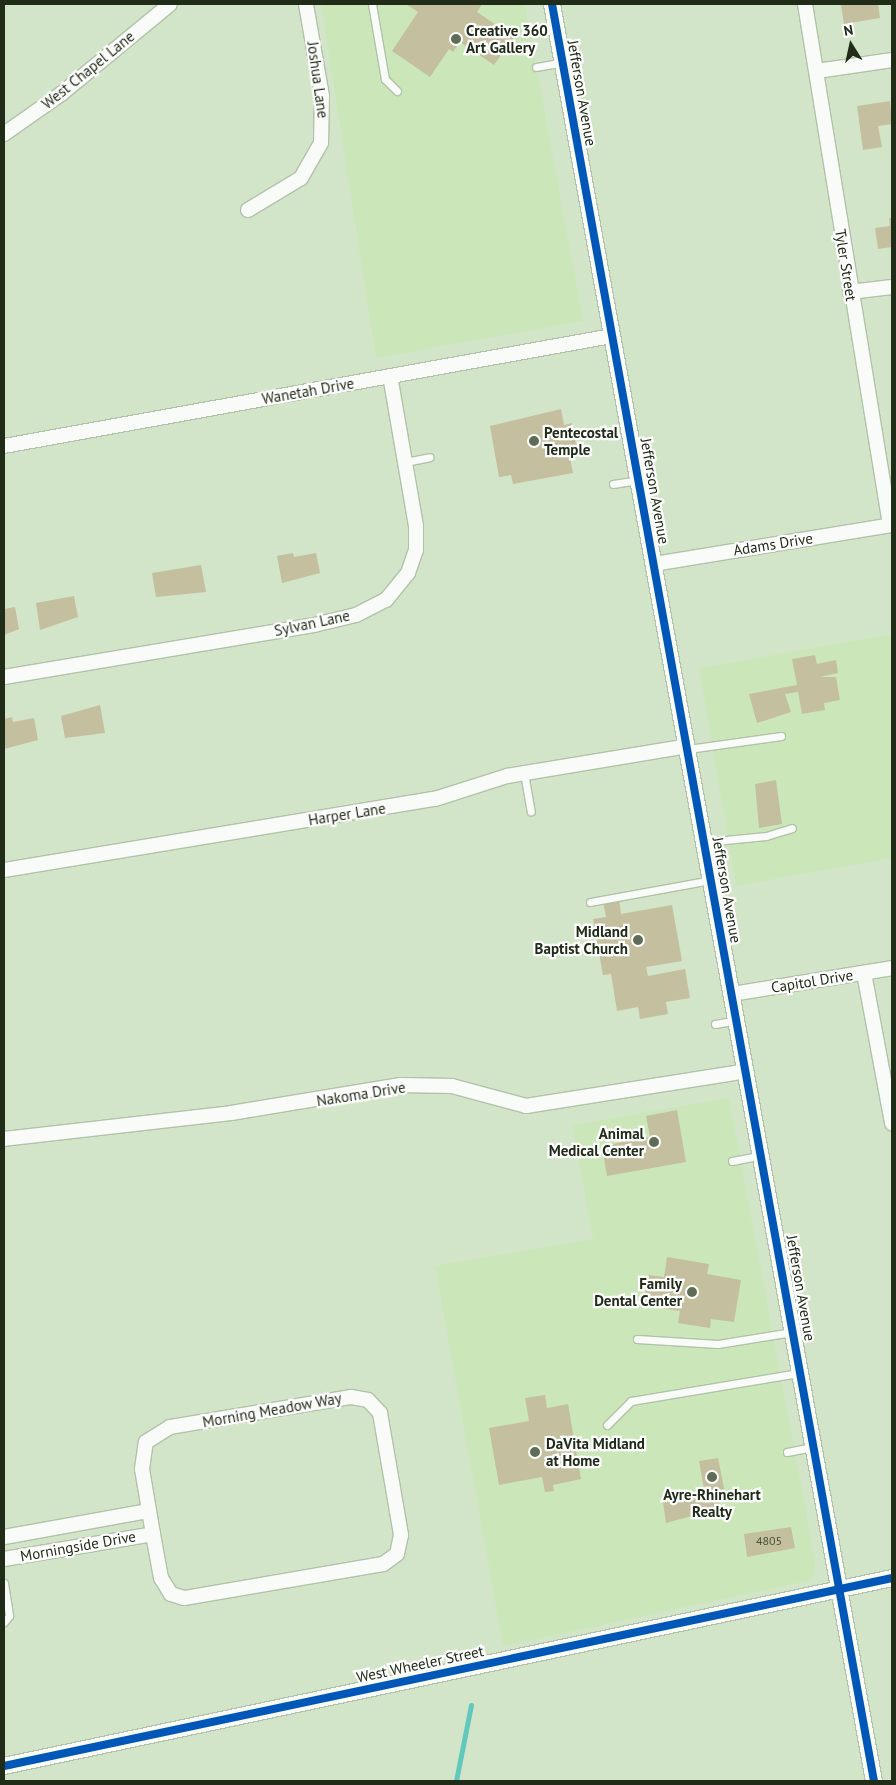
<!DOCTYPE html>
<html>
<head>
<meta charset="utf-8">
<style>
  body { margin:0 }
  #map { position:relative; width:896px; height:1785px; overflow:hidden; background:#d3e5c8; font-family:"PT Sans",sans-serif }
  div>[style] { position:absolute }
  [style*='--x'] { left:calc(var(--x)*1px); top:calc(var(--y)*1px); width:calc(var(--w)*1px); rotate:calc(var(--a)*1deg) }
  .built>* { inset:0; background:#cbe7ba }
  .stream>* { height:4.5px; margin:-2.25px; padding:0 2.25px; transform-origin:2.25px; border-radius:2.25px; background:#61c8be }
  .building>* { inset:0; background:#c4bf9e }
  .roads { filter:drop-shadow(1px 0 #b3c1aa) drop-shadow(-1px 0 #b3c1aa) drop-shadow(0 1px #b3c1aa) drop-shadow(0 -1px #b3c1aa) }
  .service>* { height:7px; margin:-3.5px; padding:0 3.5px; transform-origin:3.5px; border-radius:3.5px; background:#f8fbf7 }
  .minor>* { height:14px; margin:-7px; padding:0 7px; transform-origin:7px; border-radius:7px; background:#f8fbf7 }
  .tertiary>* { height:16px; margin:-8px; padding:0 8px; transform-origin:8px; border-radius:8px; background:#f8fbf7 }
  .cycleway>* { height:8px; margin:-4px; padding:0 4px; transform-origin:4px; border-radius:4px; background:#0057b8 }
  .dots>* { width:14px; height:14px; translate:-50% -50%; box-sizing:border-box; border:2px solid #fff; border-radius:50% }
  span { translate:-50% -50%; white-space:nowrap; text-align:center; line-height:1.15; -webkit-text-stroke:4.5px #fff; paint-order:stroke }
  .number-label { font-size:12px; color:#49513a }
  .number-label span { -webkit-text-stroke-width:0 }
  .poi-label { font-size:15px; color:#202c18; font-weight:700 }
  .left { translate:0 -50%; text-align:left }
  .right { translate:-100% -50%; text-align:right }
  .street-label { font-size:15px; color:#202c18 }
  .frame { position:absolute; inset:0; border:5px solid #202c18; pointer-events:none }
  .north { position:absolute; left:826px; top:20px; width:50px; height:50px; -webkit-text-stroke:4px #fff; paint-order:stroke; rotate:350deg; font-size:14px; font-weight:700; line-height:20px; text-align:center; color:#202c18 }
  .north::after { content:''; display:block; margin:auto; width:18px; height:22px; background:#202c18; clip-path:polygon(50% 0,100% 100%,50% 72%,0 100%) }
</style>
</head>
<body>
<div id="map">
  <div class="built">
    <i style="clip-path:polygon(321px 4px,525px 4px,583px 321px,376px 358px)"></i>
    <i style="clip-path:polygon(892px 634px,892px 858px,736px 886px,699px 668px)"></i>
    <i style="clip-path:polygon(729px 1098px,815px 1561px,812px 1580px,503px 1646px,435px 1266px,593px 1239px,572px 1125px)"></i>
  </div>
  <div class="stream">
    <i style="--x:456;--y:1781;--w:77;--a:-78.8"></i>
  </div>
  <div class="building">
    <i style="clip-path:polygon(406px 4px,482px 4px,477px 12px,514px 37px,494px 65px,460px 42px,453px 52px,449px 49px,430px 77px,392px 51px,418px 12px)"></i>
    <i style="clip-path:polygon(846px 4px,878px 4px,880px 18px,844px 24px,841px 5px)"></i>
    <i style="clip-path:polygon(890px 101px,892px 124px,878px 126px,882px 147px,863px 150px,857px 106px)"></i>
    <i style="clip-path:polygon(889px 218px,892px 218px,892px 247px,878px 249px,875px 228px,890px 226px)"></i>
    <i style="clip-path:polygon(561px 409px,564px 425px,572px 423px,578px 456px,570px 458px,573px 473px,513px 484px,511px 475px,499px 477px,490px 426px)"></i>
    <i style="clip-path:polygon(293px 553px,294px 557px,316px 553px,320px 573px,282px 583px,277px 556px)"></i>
    <i style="clip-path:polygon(201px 565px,206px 592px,156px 597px,152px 573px)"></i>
    <i style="clip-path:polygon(74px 596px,78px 617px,40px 630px,36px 603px)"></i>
    <i style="clip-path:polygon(15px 607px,19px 629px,4px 635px,4px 609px)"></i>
    <i style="clip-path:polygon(815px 655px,817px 664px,836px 660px,838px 673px,819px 677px,836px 677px,840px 700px,824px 703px,825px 710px,802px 714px,798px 692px,785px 694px,791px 712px,757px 723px,749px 694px,797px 685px,792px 659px)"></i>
    <i style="clip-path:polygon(100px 705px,105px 733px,65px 738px,61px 716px)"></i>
    <i style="clip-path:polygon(12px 717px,13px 722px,34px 718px,38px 740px,4px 749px,4px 719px)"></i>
    <i style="clip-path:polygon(776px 780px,782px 824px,759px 828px,755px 784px)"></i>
    <i style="clip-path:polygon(619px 899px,621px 914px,672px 905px,682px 961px,646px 967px,648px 976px,685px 969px,690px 998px,666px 1002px,668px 1014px,640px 1019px,638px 1007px,617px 1011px,611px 974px,603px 975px,593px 919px,606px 917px,603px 902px)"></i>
    <i style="clip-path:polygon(677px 1110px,686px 1162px,607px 1176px,602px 1146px,650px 1137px,646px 1116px)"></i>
    <i style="clip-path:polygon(667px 1257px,709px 1264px,707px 1274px,741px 1280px,734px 1322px,711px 1319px,710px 1328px,678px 1323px,680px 1311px,643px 1305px,648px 1275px,664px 1277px)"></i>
    <i style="clip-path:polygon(545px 1395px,547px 1408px,568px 1404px,581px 1479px,553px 1485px,554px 1491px,545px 1492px,542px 1477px,499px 1485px,489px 1428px,529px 1421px,525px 1398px)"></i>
    <i style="clip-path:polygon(718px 1458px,725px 1493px,717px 1509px,666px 1523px,663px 1502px,705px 1495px,699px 1461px)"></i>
    <i style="clip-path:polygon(791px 1527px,795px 1548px,747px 1557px,744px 1534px)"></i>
  </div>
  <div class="roads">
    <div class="service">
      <i style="--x:372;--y:4;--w:76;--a:80.2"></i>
      <i style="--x:385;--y:79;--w:17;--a:45"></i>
      <i style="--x:536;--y:67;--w:27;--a:-10"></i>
      <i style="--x:405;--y:462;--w:25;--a:-11"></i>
      <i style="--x:613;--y:484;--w:25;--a:-9"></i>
      <i style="--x:688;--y:749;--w:94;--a:-8"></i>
      <i style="--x:524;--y:773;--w:39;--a:80"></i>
      <i style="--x:705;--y:842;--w:61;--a:-5.6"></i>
      <i style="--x:766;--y:836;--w:27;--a:-17"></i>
      <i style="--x:590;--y:902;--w:123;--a:-10.3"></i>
      <i style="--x:715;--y:1024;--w:22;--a:-10"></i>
      <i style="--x:732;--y:1161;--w:31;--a:-11"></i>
      <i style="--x:637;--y:1339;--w:81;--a:3.5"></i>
      <i style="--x:718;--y:1344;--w:75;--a:-9.2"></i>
      <i style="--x:607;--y:1425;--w:34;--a:-45"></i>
      <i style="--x:631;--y:1401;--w:170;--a:-9.5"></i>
      <i style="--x:787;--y:1452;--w:26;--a:-11"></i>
      <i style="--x:4;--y:1583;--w:33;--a:81"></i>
      <i style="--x:9;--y:1616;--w:8;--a:130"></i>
    </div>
    <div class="minor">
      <i style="--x:805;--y:4;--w:528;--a:80.73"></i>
      <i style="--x:817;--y:71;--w:76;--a:-8.3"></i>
      <i style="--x:4;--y:134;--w:70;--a:-35.1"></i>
      <i style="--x:61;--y:94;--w:141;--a:-39.5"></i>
      <i style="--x:248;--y:210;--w:62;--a:-31.1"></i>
      <i style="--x:301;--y:178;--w:40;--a:-60.3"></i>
      <i style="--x:321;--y:143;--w:47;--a:-88.8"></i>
      <i style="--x:322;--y:96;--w:93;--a:-99.9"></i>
      <i style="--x:850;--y:292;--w:42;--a:-6.8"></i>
      <i style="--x:4;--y:446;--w:618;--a:-10.26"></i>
      <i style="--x:654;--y:564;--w:241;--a:-9.3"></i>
      <i style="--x:4;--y:677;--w:314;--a:-9.5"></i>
      <i style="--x:314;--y:625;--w:43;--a:-13.4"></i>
      <i style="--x:356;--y:615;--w:34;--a:-27"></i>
      <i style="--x:386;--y:600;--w:35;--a:-51"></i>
      <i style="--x:408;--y:573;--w:24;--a:-71"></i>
      <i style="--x:416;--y:550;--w:24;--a:-90"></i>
      <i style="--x:416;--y:526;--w:152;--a:-99.8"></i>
      <i style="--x:4;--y:870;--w:437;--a:-9.4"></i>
      <i style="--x:435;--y:799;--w:76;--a:-17.7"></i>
      <i style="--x:507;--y:776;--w:183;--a:-9.4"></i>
      <i style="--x:864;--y:973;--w:153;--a:79.4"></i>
      <i style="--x:732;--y:994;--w:162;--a:-9.2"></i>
      <i style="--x:4;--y:1139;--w:228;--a:-6.5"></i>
      <i style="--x:231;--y:1113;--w:172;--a:-9.4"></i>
      <i style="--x:401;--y:1085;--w:51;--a:1.1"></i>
      <i style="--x:452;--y:1086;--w:77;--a:15.1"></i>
      <i style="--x:526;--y:1106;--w:223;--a:-9"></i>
      <i style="--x:351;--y:1397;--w:17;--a:10"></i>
      <i style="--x:368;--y:1400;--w:18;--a:47"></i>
      <i style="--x:380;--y:1413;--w:124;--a:80.2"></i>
      <i style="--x:401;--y:1535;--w:19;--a:102"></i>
      <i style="--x:397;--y:1554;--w:17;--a:144"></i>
      <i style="--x:383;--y:1564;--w:202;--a:170.3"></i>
      <i style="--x:184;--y:1598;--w:14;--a:-163"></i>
      <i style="--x:171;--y:1594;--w:19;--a:-122"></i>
      <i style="--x:161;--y:1578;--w:45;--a:-100.3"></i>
      <i style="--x:153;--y:1534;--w:66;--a:-99.6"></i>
      <i style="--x:142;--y:1469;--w:27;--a:-82"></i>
      <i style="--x:146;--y:1442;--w:28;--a:-32"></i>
      <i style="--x:170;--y:1427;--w:183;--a:-9.4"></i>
      <i style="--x:4;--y:1537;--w:147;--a:-10.2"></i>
      <i style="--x:4;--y:1559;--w:151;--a:-9.5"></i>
    </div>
    <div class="tertiary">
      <i style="--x:552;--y:4;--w:1806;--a:79.73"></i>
      <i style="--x:4;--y:1766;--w:908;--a:-11.95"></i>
    </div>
  </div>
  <div class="cycleway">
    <i style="--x:552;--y:4;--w:1806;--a:79.73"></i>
    <i style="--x:4;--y:1766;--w:908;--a:-11.95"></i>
  </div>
  <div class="dots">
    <i style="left:456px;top:39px;background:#5f6d56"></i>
    <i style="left:534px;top:441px;background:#5f6d56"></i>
    <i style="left:638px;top:940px;background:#5f6d56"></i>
    <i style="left:654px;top:1142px;background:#5f6d56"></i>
    <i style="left:692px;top:1292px;background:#5f6d56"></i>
    <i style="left:535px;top:1452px;background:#5f6d56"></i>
    <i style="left:712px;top:1477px;background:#5f6d56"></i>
  </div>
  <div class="number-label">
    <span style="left:769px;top:1541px">4805</span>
  </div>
  <div class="poi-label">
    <span class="left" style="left:466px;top:39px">Creative 360<br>Art Gallery</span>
    <span class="left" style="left:544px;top:441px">Pentecostal<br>Temple</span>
    <span class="right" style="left:628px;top:940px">Midland<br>Baptist Church</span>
    <span class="right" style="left:644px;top:1142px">Animal<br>Medical Center</span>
    <span class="right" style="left:682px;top:1292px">Family<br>Dental Center</span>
    <span class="left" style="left:546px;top:1452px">DaVita Midland<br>at Home</span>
    <span style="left:712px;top:1503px">Ayre-Rhinehart<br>Realty</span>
  </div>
  <div class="street-label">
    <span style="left:88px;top:70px;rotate:-39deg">West Chapel Lane</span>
    <span style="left:318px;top:80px;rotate:82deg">Joshua Lane</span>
    <span style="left:582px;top:93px;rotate:80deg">Jefferson Avenue</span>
    <span style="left:846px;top:265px;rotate:81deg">Tyler Street</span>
    <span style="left:308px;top:391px;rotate:-10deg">Wanetah Drive</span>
    <span style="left:655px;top:491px;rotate:80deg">Jefferson Avenue</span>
    <span style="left:773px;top:544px;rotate:-9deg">Adams Drive</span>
    <span style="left:312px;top:623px;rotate:-12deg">Sylvan Lane</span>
    <span style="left:347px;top:814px;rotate:-9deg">Harper Lane</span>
    <span style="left:727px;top:890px;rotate:80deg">Jefferson Avenue</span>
    <span style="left:812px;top:981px;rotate:-9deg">Capitol Drive</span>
    <span style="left:361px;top:1094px;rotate:-9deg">Nakoma Drive</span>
    <span style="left:801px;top:1288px;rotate:80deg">Jefferson Avenue</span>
    <span style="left:272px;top:1410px;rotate:-10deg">Morning Meadow Way</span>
    <span style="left:78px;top:1546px;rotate:-10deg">Morningside Drive</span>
    <span style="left:420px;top:1664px;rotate:-12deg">West Wheeler Street</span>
  </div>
  <div class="frame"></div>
  <div class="north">N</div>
</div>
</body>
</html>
